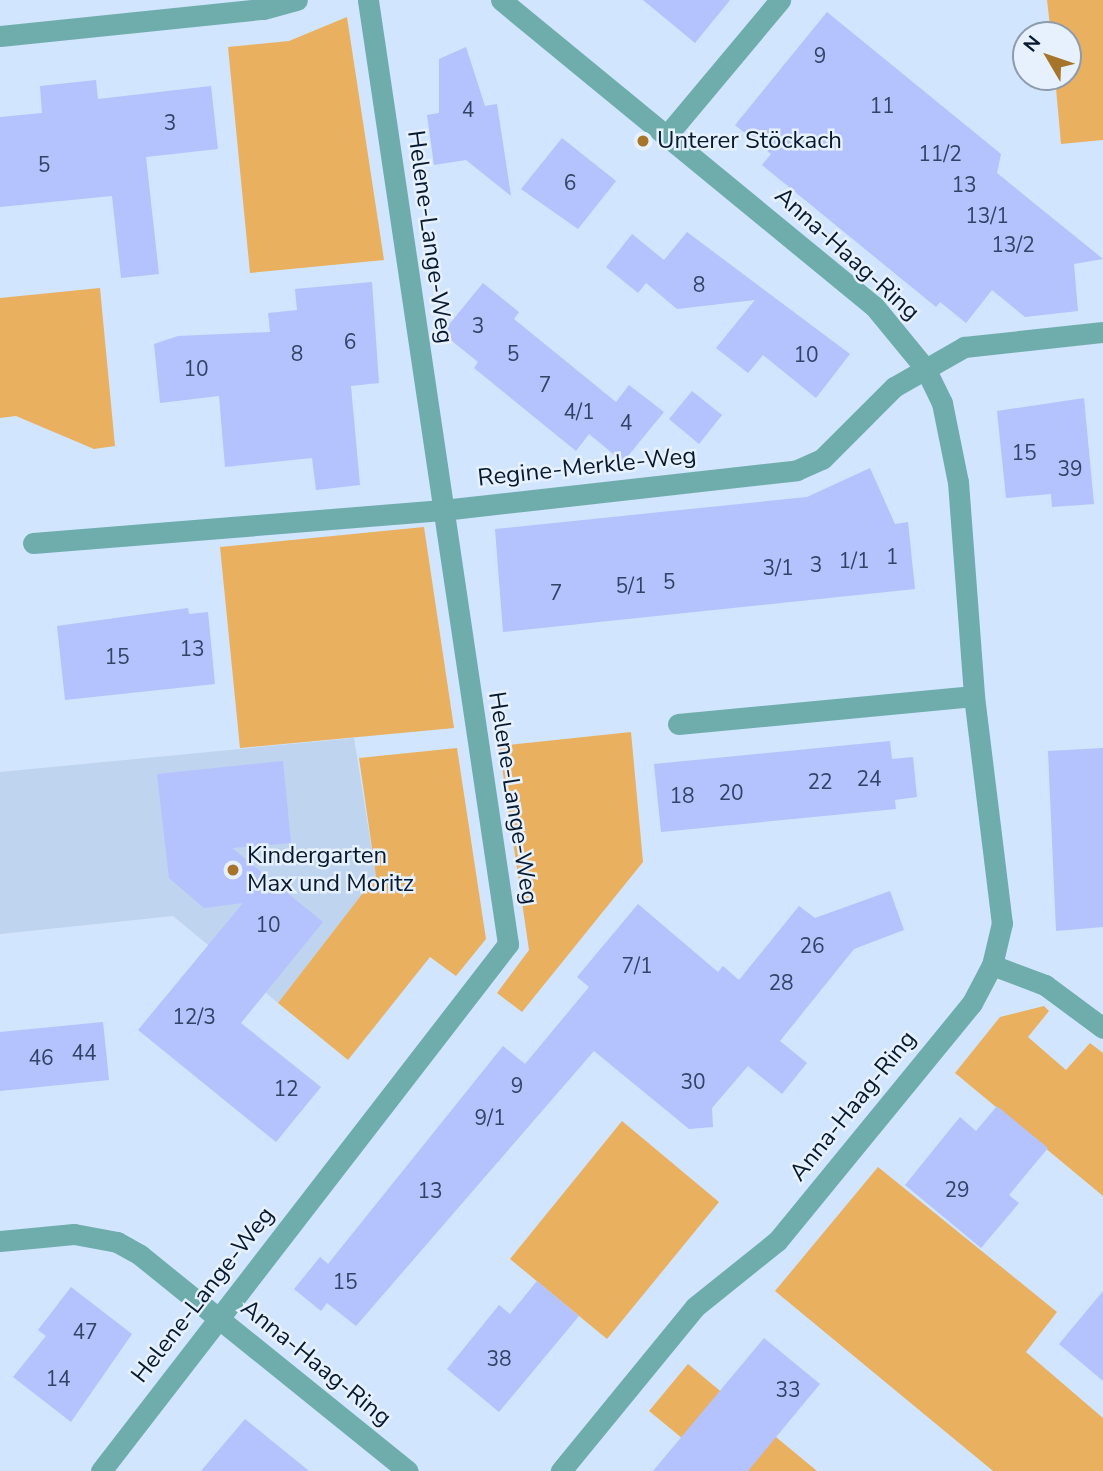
<!DOCTYPE html>
<html>
<head>
<meta charset="utf-8">
<style>
  body { margin:0 }
  #map { position:relative; width:1103px; height:1471px; overflow:hidden; background:#d1e5fe; font-family:"Nunito Sans",sans-serif }
  div>[style] { position:absolute }
  [style*='--x'] { left:calc(var(--x)*1px); top:calc(var(--y)*1px); width:calc(var(--w)*1px); rotate:calc(var(--a)*1deg) }
  .built>* { inset:0; background:#bed4ef }
  .green>* { inset:0; background:#e9b060 }
  .building>* { inset:0; background:#b4c2fe }
  .lane>* { height:21px; margin:-10.5px; padding:0 10.5px; transform-origin:10.5px; border-radius:10.5px; background:#6fadac }
  .street>* { height:21px; margin:-10.5px; padding:0 10.5px; transform-origin:10.5px; border-radius:10.5px; background:#6fadac }
  .dots>* { width:19px; height:19px; translate:-50% -50%; box-sizing:border-box; border:4px solid #e7f1fe; border-radius:50% }
  span { translate:-50% -50%; white-space:nowrap; text-align:center; line-height:1.15; -webkit-text-stroke:5px #e7f1fe; paint-order:stroke }
  .number-label { font-size:21px; color:#324464 }
  .number-label span { -webkit-text-stroke-width:0 }
  .poi-label { font-size:24px; color:#071a30 }
  .left { translate:0 -50%; text-align:left }
  .street-label { font-size:24px; color:#071a30 }
  .north { position:absolute; left:1012px; top:21px; width:70px; height:70px; box-sizing:border-box; background:#e7f1fe; border:2px solid #8d9bac; border-radius:50%; rotate:309deg; font-size:19px; font-weight:700; line-height:28px; text-align:center; color:#071a30 }
  .north::after { content:''; display:block; margin:auto; width:24px; height:32px; background:#a6752a; clip-path:polygon(50% 0,100% 100%,50% 72%,0 100%) }
</style>
</head>
<body>
<div id="map">
  <div class="built">
    <i style="clip-path:polygon(354px 738px,376px 876px,278px 1003px,173px 916px,0 934px,0 772px)"></i>
  </div>
  <div class="green">
    <i style="clip-path:polygon(1047px 0,1103px 0,1103px 140px,1061px 144px,1055px 77px,1068px 77px,1068px 35px,1051px 35px)"></i>
    <i style="clip-path:polygon(347px 17px,384px 260px,250px 273px,228px 47px,289px 41px)"></i>
    <i style="clip-path:polygon(100px 288px,115px 446px,94px 449px,16px 416px,0 418px,0 298px)"></i>
    <i style="clip-path:polygon(424px 527px,454px 728px,240px 748px,220px 547px)"></i>
    <i style="clip-path:polygon(631px 732px,643px 862px,522px 1012px,497px 993px,529px 950px,499px 746px)"></i>
    <i style="clip-path:polygon(457px 748px,486px 939px,456px 976px,430px 957px,348px 1060px,278px 1003px,376px 876px,359px 758px)"></i>
    <i style="clip-path:polygon(1044px 1006px,1049px 1011px,1028px 1037px,1066px 1070px,1090px 1043px,1103px 1053px,1103px 1196px,955px 1073px,1000px 1017px)"></i>
    <i style="clip-path:polygon(622px 1121px,719px 1202px,607px 1339px,510px 1259px)"></i>
    <i style="clip-path:polygon(878px 1167px,1057px 1312px,1026px 1352px,1103px 1418px,1103px 1471px,993px 1471px,775px 1291px)"></i>
    <i style="clip-path:polygon(688px 1364px,719px 1390px,817px 1471px,722px 1471px,649px 1411px)"></i>
  </div>
  <div class="building">
    <i style="clip-path:polygon(643px 0,730px 0,695px 43px)"></i>
    <i style="clip-path:polygon(827px 12px,1001px 154px,997px 173px,1103px 259px,1074px 264px,1078px 311px,1025px 317px,992px 290px,966px 323px,940px 302px,936px 307px,762px 165px,771px 154px,735px 125px)"></i>
    <i style="clip-path:polygon(466px 47px,485px 106px,497px 104px,511px 196px,466px 160px,434px 165px,427px 115px,439px 113px,439px 59px)"></i>
    <i style="clip-path:polygon(96px 80px,98px 99px,211px 86px,218px 149px,146px 157px,159px 274px,121px 278px,112px 196px,0 207px,0 117px,42px 113px,40px 86px)"></i>
    <i style="clip-path:polygon(562px 138px,616px 181px,578px 229px,521px 189px)"></i>
    <i style="clip-path:polygon(687px 232px,850px 354px,816px 398px,763px 355px,748px 373px,716px 348px,755px 300px,677px 309px,646px 283px,638px 293px,606px 267px,632px 234px,664px 260px)"></i>
    <i style="clip-path:polygon(372px 282px,379px 383px,351px 386px,360px 485px,316px 490px,312px 458px,225px 467px,219px 396px,160px 403px,154px 344px,178px 336px,270px 332px,268px 313px,297px 310px,295px 289px)"></i>
    <i style="clip-path:polygon(483px 283px,519px 312px,514px 319px,616px 402px,629px 385px,664px 412px,623px 462px,589px 434px,576px 451px,474px 368px,478px 362px,442px 333px)"></i>
    <i style="clip-path:polygon(692px 391px,722px 415px,699px 444px,669px 419px)"></i>
    <i style="clip-path:polygon(1084px 398px,1094px 504px,1052px 507px,1051px 494px,1006px 498px,997px 411px)"></i>
    <i style="clip-path:polygon(870px 468px,895px 524px,908px 522px,915px 589px,503px 632px,495px 529px,807px 497px)"></i>
    <i style="clip-path:polygon(188px 608px,189px 614px,208px 612px,215px 684px,65px 700px,57px 626px)"></i>
    <i style="clip-path:polygon(890px 741px,892px 759px,913px 757px,917px 797px,895px 800px,896px 809px,661px 832px,654px 764px)"></i>
    <i style="clip-path:polygon(1103px 748px,1103px 927px,1056px 931px,1048px 751px)"></i>
    <i style="clip-path:polygon(283px 761px,291px 843px,232px 848px,323px 922px,241px 1023px,321px 1087px,276px 1142px,138px 1030px,243px 903px,204px 908px,169px 878px,157px 774px)"></i>
    <i style="clip-path:polygon(890px 891px,904px 930px,854px 949px,780px 1041px,807px 1063px,782px 1094px,748px 1066px,712px 1108px,713px 1127px,689px 1129px,594px 1051px,356px 1326px,327px 1303px,321px 1311px,294px 1289px,320px 1257px,328px 1264px,503px 1046px,525px 1064px,589px 987px,577px 977px,638px 904px,718px 972px,723px 966px,739px 980px,799px 906px,815px 918px)"></i>
    <i style="clip-path:polygon(103px 1022px,109px 1080px,0 1091px,0 1032px)"></i>
    <i style="clip-path:polygon(997px 1106px,1048px 1148px,1009px 1195px,1019px 1203px,981px 1248px,905px 1185px,960px 1117px,976px 1131px)"></i>
    <i style="clip-path:polygon(537px 1281px,579px 1316px,499px 1412px,447px 1369px,499px 1305px,510px 1314px)"></i>
    <i style="clip-path:polygon(71px 1287px,132px 1334px,71px 1422px,13px 1377px,46px 1336px,38px 1330px)"></i>
    <i style="clip-path:polygon(1103px 1291px,1103px 1381px,1059px 1344px)"></i>
    <i style="clip-path:polygon(764px 1338px,820px 1384px,748px 1471px,653px 1471px)"></i>
    <i style="clip-path:polygon(245px 1419px,309px 1471px,201px 1471px)"></i>
  </div>
  <div class="lane">
    <i style="--x:678;--y:724;--w:297;--a:-5.4"></i>
  </div>
  <div class="street">
    <i style="--x:501;--y:0;--w:482;--a:39.4"></i>
    <i style="--x:874;--y:306;--w:80;--a:50.6"></i>
    <i style="--x:925;--y:368;--w:39;--a:64"></i>
    <i style="--x:942;--y:403;--w:81;--a:78.6"></i>
    <i style="--x:958;--y:482;--w:215;--a:85.7"></i>
    <i style="--x:974;--y:696;--w:229;--a:83"></i>
    <i style="--x:1002;--y:923;--w:43;--a:103.4"></i>
    <i style="--x:992;--y:965;--w:43;--a:117.8"></i>
    <i style="--x:972;--y:1003;--w:308;--a:129.3"></i>
    <i style="--x:777;--y:1241;--w:105;--a:141.2"></i>
    <i style="--x:695;--y:1307;--w:212;--a:129.3"></i>
    <i style="--x:0;--y:36;--w:264;--a:-5.9"></i>
    <i style="--x:263;--y:9;--w:35;--a:-15"></i>
    <i style="--x:668;--y:134;--w:175;--a:-50.1"></i>
    <i style="--x:33;--y:543;--w:411;--a:-4.6"></i>
    <i style="--x:443;--y:510;--w:356;--a:-6.4"></i>
    <i style="--x:797;--y:470;--w:27;--a:-24"></i>
    <i style="--x:822;--y:459;--w:102;--a:-45"></i>
    <i style="--x:894;--y:387;--w:81;--a:-29.7"></i>
    <i style="--x:964;--y:347;--w:140;--a:-6.2"></i>
    <i style="--x:992;--y:965;--w:57;--a:20.7"></i>
    <i style="--x:1045;--y:985;--w:72;--a:36.6"></i>
    <i style="--x:0;--y:1241;--w:74;--a:-5.4"></i>
    <i style="--x:74;--y:1234;--w:44;--a:10.5"></i>
    <i style="--x:117;--y:1242;--w:26;--a:29"></i>
    <i style="--x:140;--y:1255;--w:344;--a:38.9"></i>
    <i style="--x:101;--y:1471;--w:666;--a:-52.32"></i>
    <i style="--x:508;--y:944;--w:954;--a:-98.44"></i>
  </div>
  <div class="dots">
    <i style="left:643px;top:141px;background:#a6752a"></i>
    <i style="left:233px;top:870px;background:#a6752a"></i>
  </div>
  <div class="number-label">
    <span style="left:820px;top:56px">9</span>
    <span style="left:882px;top:106px">11</span>
    <span style="left:468px;top:110px">4</span>
    <span style="left:170px;top:123px">3</span>
    <span style="left:940px;top:154px">11/2</span>
    <span style="left:44px;top:165px">5</span>
    <span style="left:570px;top:183px">6</span>
    <span style="left:964px;top:185px">13</span>
    <span style="left:987px;top:216px">13/1</span>
    <span style="left:1013px;top:245px">13/2</span>
    <span style="left:699px;top:285px">8</span>
    <span style="left:478px;top:326px">3</span>
    <span style="left:350px;top:342px">6</span>
    <span style="left:297px;top:354px">8</span>
    <span style="left:513px;top:354px">5</span>
    <span style="left:806px;top:355px">10</span>
    <span style="left:196px;top:369px">10</span>
    <span style="left:545px;top:385px">7</span>
    <span style="left:579px;top:412px">4/1</span>
    <span style="left:626px;top:423px">4</span>
    <span style="left:1024px;top:453px">15</span>
    <span style="left:1070px;top:469px">39</span>
    <span style="left:892px;top:557px">1</span>
    <span style="left:854px;top:561px">1/1</span>
    <span style="left:816px;top:565px">3</span>
    <span style="left:778px;top:568px">3/1</span>
    <span style="left:669px;top:582px">5</span>
    <span style="left:631px;top:586px">5/1</span>
    <span style="left:556px;top:593px">7</span>
    <span style="left:192px;top:649px">13</span>
    <span style="left:117px;top:657px">15</span>
    <span style="left:869px;top:779px">24</span>
    <span style="left:820px;top:782px">22</span>
    <span style="left:731px;top:793px">20</span>
    <span style="left:682px;top:796px">18</span>
    <span style="left:268px;top:925px">10</span>
    <span style="left:812px;top:946px">26</span>
    <span style="left:637px;top:966px">7/1</span>
    <span style="left:781px;top:983px">28</span>
    <span style="left:194px;top:1017px">12/3</span>
    <span style="left:84px;top:1053px">44</span>
    <span style="left:41px;top:1058px">46</span>
    <span style="left:693px;top:1082px">30</span>
    <span style="left:517px;top:1086px">9</span>
    <span style="left:286px;top:1089px">12</span>
    <span style="left:490px;top:1118px">9/1</span>
    <span style="left:957px;top:1190px">29</span>
    <span style="left:430px;top:1191px">13</span>
    <span style="left:345px;top:1282px">15</span>
    <span style="left:85px;top:1332px">47</span>
    <span style="left:499px;top:1359px">38</span>
    <span style="left:58px;top:1379px">14</span>
    <span style="left:788px;top:1390px">33</span>
  </div>
  <div class="poi-label">
    <span class="left" style="left:657px;top:141px">Unterer Stöckach</span>
    <span class="left" style="left:247px;top:870px">Kindergarten<br>Max und Moritz</span>
  </div>
  <div class="street-label">
    <span style="left:430px;top:237px;rotate:82deg">Helene-Lange-Weg</span>
    <span style="left:847px;top:254px;rotate:42deg">Anna-Haag-Ring</span>
    <span style="left:587px;top:467px;rotate:-6deg">Regine-Merkle-Weg</span>
    <span style="left:513px;top:798px;rotate:81deg">Helene-Lange-Weg</span>
    <span style="left:853px;top:1106px;rotate:-51deg">Anna-Haag-Ring</span>
    <span style="left:203px;top:1295px;rotate:-52deg">Helene-Lange-Weg</span>
    <span style="left:316px;top:1363px;rotate:39deg">Anna-Haag-Ring</span>
  </div>
  <div class="north">N</div>
</div>
</body>
</html>
